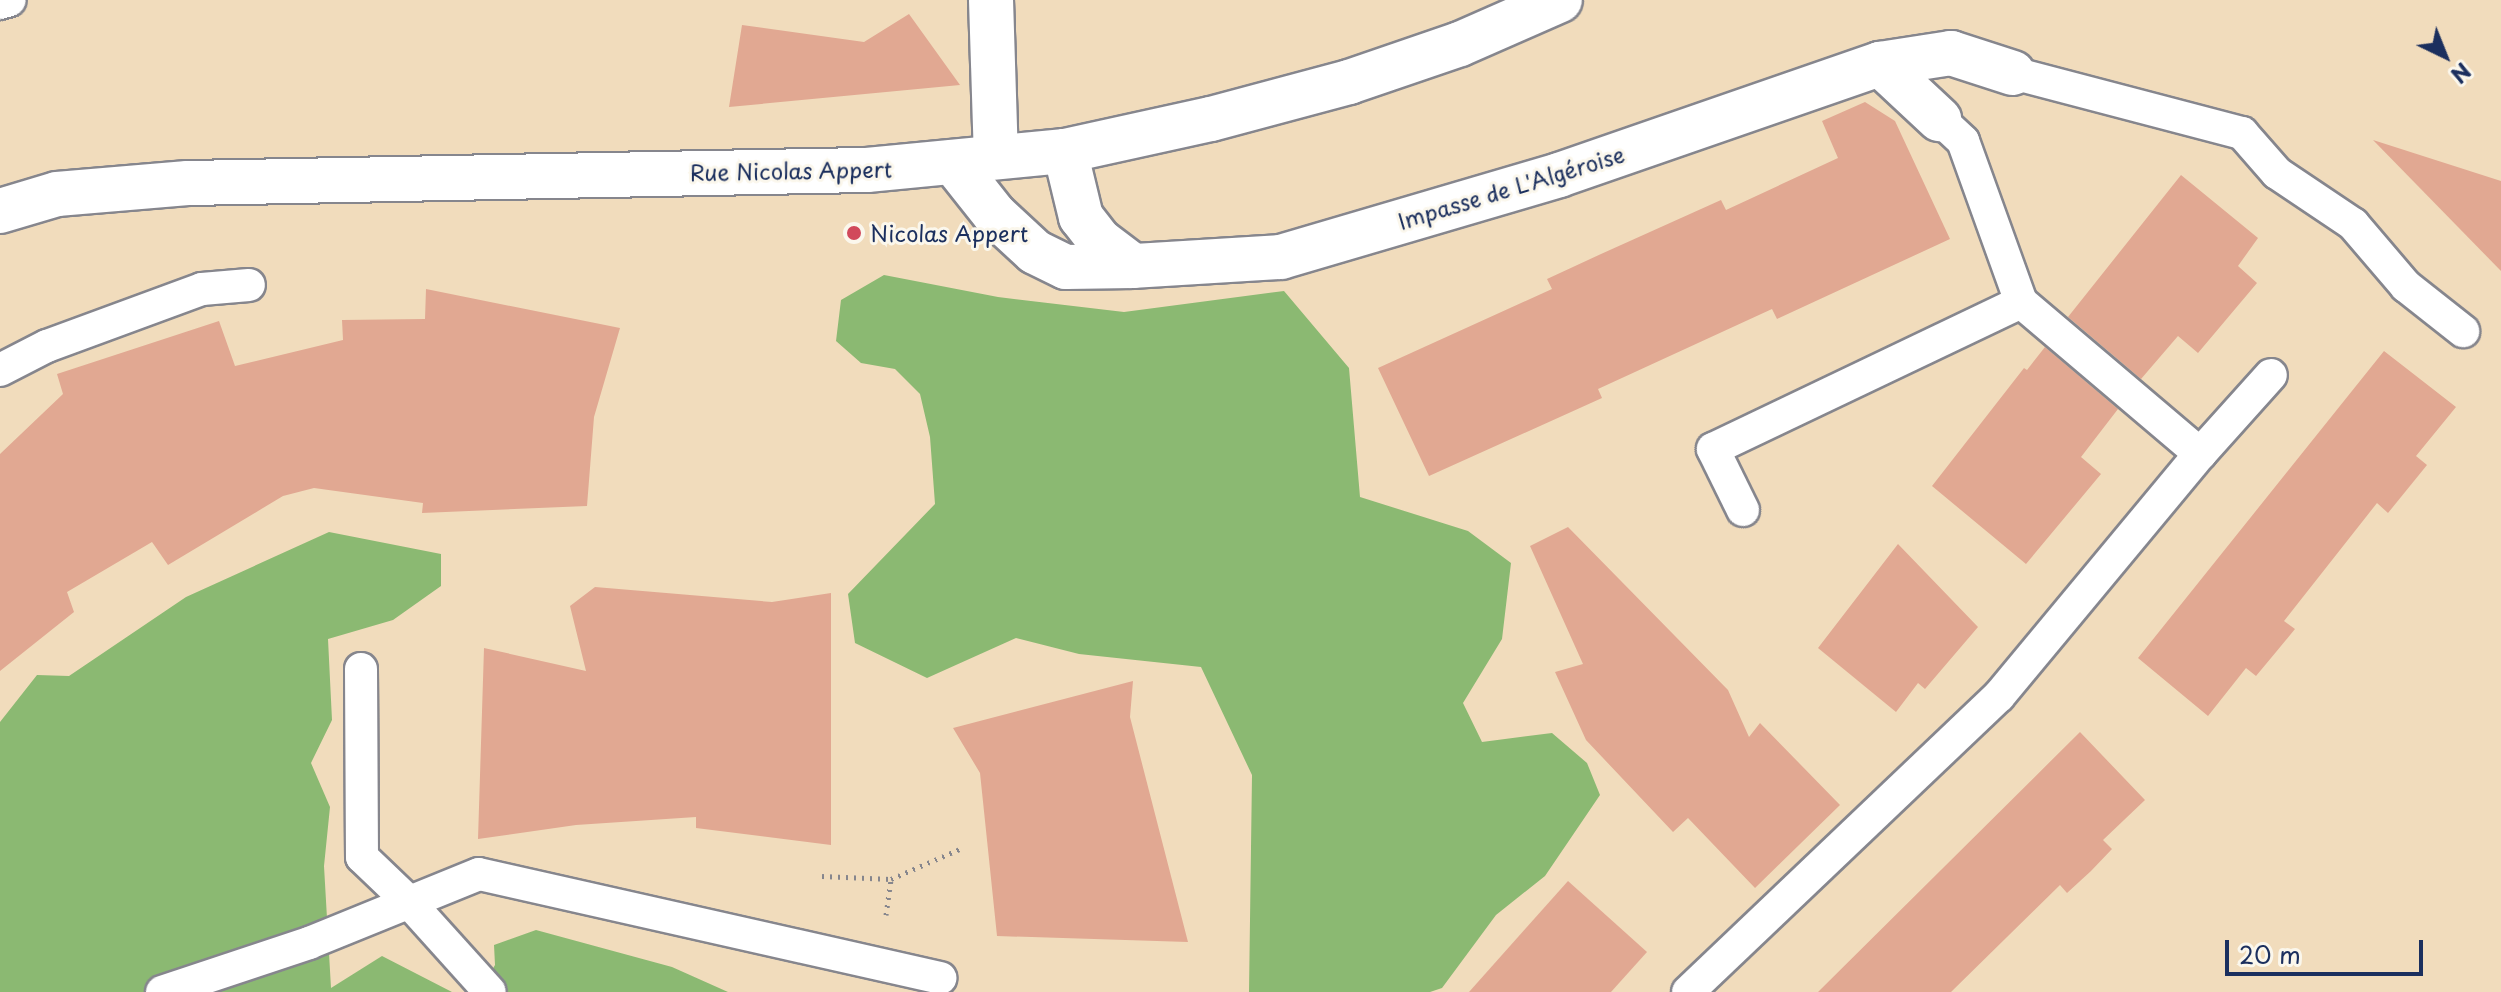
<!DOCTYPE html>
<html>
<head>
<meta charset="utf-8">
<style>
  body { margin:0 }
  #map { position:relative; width:2501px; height:992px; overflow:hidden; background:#f1dcbc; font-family:"Playpen Sans",sans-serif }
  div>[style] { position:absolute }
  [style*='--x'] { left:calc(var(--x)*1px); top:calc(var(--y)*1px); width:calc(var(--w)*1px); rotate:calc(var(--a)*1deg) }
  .forest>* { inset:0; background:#8bb972 }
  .building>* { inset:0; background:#e1a892 }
  .path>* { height:5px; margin-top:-2.5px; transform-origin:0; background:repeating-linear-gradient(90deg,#86868d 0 2px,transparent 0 8px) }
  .roads { filter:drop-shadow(2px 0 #86868d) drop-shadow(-2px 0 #86868d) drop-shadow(0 2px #86868d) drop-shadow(0 -2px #86868d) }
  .lane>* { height:32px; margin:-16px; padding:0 16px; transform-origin:16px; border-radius:16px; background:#fff }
  .street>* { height:44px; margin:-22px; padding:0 22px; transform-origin:22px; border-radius:22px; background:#fff }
  .secondary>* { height:44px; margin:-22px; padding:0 22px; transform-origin:22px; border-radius:22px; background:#fff }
  .dots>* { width:22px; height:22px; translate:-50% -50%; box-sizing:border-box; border:4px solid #fbf7ec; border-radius:50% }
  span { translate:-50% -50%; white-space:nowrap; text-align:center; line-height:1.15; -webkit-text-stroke:6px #fbf7ec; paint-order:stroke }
  .street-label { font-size:22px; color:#1b2f5e }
  .poi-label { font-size:22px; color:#1b2f5e }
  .left { translate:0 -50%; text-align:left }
  .north { position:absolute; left:2405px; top:16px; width:80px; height:80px; -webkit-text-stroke:6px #fbf7ec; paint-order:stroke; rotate:137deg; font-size:22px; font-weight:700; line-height:32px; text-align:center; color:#1b2f5e }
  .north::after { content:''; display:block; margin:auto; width:28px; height:36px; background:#1b2f5e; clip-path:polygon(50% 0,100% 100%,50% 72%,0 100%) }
  .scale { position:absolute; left:2225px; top:940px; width:198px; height:36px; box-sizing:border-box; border:4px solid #1b2f5e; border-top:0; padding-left:10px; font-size:24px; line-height:28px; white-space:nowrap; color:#1b2f5e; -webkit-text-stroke:6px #fbf7ec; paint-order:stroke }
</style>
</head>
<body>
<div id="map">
  <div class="forest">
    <i style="clip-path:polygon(884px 275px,998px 297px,1124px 312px,1284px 291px,1349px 368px,1360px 497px,1468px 531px,1511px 563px,1502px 639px,1463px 703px,1482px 742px,1552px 733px,1587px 763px,1600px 795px,1545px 876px,1496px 915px,1442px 988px,1430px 992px,1249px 992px,1252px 775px,1201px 667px,1079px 654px,1016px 638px,927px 678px,855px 643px,848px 594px,935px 504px,930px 437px,920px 394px,895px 369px,861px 363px,836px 341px,841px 300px)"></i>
    <i style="clip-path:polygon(329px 532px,441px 554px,441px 586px,393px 620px,328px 639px,332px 720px,311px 763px,330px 807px,324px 866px,331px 988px,382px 956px,452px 992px,0 992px,0 722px,37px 675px,69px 676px,186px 597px)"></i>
    <i style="clip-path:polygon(536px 930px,672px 967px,728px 992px,479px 992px,495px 965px,494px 945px)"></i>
  </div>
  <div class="building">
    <i style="clip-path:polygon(909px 14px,960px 85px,729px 107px,742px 25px,864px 42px)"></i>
    <i style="clip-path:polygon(1865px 102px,1895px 121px,1950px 239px,1777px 319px,1772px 309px,1598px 389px,1602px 398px,1429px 476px,1378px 368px,1552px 289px,1547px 279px,1601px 254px,1721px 200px,1726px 210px,1838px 158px,1822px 121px)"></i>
    <i style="clip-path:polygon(2373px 140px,2501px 181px,2501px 271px)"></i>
    <i style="clip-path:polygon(2181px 175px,2258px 238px,2238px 266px,2257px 283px,2198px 353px,2178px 336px,2141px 379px,2068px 317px)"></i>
    <i style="clip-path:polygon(426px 289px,620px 328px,594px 417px,587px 506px,422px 513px,423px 503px,314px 488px,283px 496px,168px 565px,152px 542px,67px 592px,74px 612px,0 671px,0 454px,63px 394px,57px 374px,219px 321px,235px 366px,343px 340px,342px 320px,425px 319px)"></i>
    <i style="clip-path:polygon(2045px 347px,2118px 409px,2081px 457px,2101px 474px,2026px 564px,1932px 486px,2024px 368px,2027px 370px)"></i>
    <i style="clip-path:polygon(2384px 351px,2456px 407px,2416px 456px,2427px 465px,2388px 513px,2377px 503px,2284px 621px,2295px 629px,2276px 652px,2256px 676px,2246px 668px,2208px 716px,2138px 658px)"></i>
    <i style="clip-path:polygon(1568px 527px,1728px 690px,1749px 737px,1760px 723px,1840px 805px,1755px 888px,1688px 818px,1673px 832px,1586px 740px,1555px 672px,1583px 664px,1530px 546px)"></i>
    <i style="clip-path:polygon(1898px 544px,1978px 627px,1925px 689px,1918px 683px,1896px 712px,1818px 648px)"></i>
    <i style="clip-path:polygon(595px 587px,772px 602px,831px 593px,831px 845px,696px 828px,696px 817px,576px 825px,478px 839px,484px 648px,586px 671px,570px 606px)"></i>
    <i style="clip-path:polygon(1133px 681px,1130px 717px,1188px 942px,997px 936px,980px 773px,953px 728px)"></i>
    <i style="clip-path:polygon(2080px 732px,2145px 800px,2103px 840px,2112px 849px,2091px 871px,2067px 893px,2060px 885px,1951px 992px,1818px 992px)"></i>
    <i style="clip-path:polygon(1568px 881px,1647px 952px,1611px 992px,1469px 992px)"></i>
  </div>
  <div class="path">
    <i style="--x:822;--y:876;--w:69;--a:2.5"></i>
    <i style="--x:891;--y:879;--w:77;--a:-23.6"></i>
    <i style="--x:886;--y:915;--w:36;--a:-82"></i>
  </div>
  <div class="roads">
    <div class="lane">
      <i style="--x:0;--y:3;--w:10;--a:-17"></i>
      <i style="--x:2013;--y:73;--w:237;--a:14.7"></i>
      <i style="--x:2242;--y:133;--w:53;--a:48.8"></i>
      <i style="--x:2277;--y:173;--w:92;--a:33.9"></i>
      <i style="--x:2353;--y:224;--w:82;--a:49.5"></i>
      <i style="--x:2406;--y:286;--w:73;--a:38.3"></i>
      <i style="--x:2021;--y:302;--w:235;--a:40.3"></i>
      <i style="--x:2200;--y:454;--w:106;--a:-48.1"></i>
      <i style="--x:0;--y:370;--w:53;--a:-27.1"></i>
      <i style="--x:47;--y:346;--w:165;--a:-20.2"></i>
      <i style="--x:202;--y:289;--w:47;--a:-4.9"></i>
      <i style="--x:1743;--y:510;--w:68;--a:-116.2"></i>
      <i style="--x:1713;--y:449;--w:341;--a:-25.5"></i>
      <i style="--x:2021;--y:302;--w:171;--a:-109.8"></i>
      <i style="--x:1963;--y:141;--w:33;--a:-137"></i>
      <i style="--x:361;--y:669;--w:188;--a:89.7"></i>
      <i style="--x:362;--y:857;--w:64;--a:43.7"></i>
      <i style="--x:408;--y:901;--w:122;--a:48"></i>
      <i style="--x:162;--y:992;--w:155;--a:-18.4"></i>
      <i style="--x:309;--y:943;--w:183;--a:-22.1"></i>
      <i style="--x:479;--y:874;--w:473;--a:12.7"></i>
      <i style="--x:1688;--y:992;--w:429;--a:-43.6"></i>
      <i style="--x:1999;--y:696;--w:315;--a:-50.3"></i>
    </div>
    <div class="street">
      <i style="--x:991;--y:0;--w:157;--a:88.2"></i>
      <i style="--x:1880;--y:64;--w:72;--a:-8.8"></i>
      <i style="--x:1951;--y:53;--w:65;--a:17.9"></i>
      <i style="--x:1065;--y:151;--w:68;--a:76.4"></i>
      <i style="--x:1081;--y:217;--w:31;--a:52"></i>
      <i style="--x:1100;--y:241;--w:41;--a:37.1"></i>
      <i style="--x:953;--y:162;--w:68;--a:51.6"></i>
      <i style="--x:995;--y:215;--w:54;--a:42.8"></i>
      <i style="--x:1035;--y:252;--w:34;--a:26"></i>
      <i style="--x:1066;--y:267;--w:67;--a:-0.9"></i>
      <i style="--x:1133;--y:266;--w:148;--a:-3.5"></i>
      <i style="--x:1281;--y:257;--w:290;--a:-16.4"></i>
      <i style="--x:1559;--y:175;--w:340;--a:-19.1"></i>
      <i style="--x:1880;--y:64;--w:81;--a:43"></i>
    </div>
    <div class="secondary">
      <i style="--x:0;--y:211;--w:59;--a:-16.6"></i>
      <i style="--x:57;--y:194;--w:131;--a:-4.8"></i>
      <i style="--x:188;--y:183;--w:679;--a:-1.1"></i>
      <i style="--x:867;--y:170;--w:199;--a:-5.5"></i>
      <i style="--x:1065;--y:151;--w:149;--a:-12.4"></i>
      <i style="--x:1211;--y:119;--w:143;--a:-15"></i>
      <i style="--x:1349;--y:82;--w:117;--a:-18.9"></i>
      <i style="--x:1460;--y:44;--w:109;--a:-23.7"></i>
    </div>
  </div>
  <div class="dots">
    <i style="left:854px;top:233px;background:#d1495b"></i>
  </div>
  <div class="street-label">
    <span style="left:791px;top:170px;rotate:-1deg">Rue Nicolas Appert</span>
    <span style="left:1511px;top:187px;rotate:-17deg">Impasse de L'Algéroise</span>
  </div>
  <div class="poi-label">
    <span class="left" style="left:870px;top:233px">Nicolas Appert</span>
  </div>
  <div class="north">N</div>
  <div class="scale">20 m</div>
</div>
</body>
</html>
